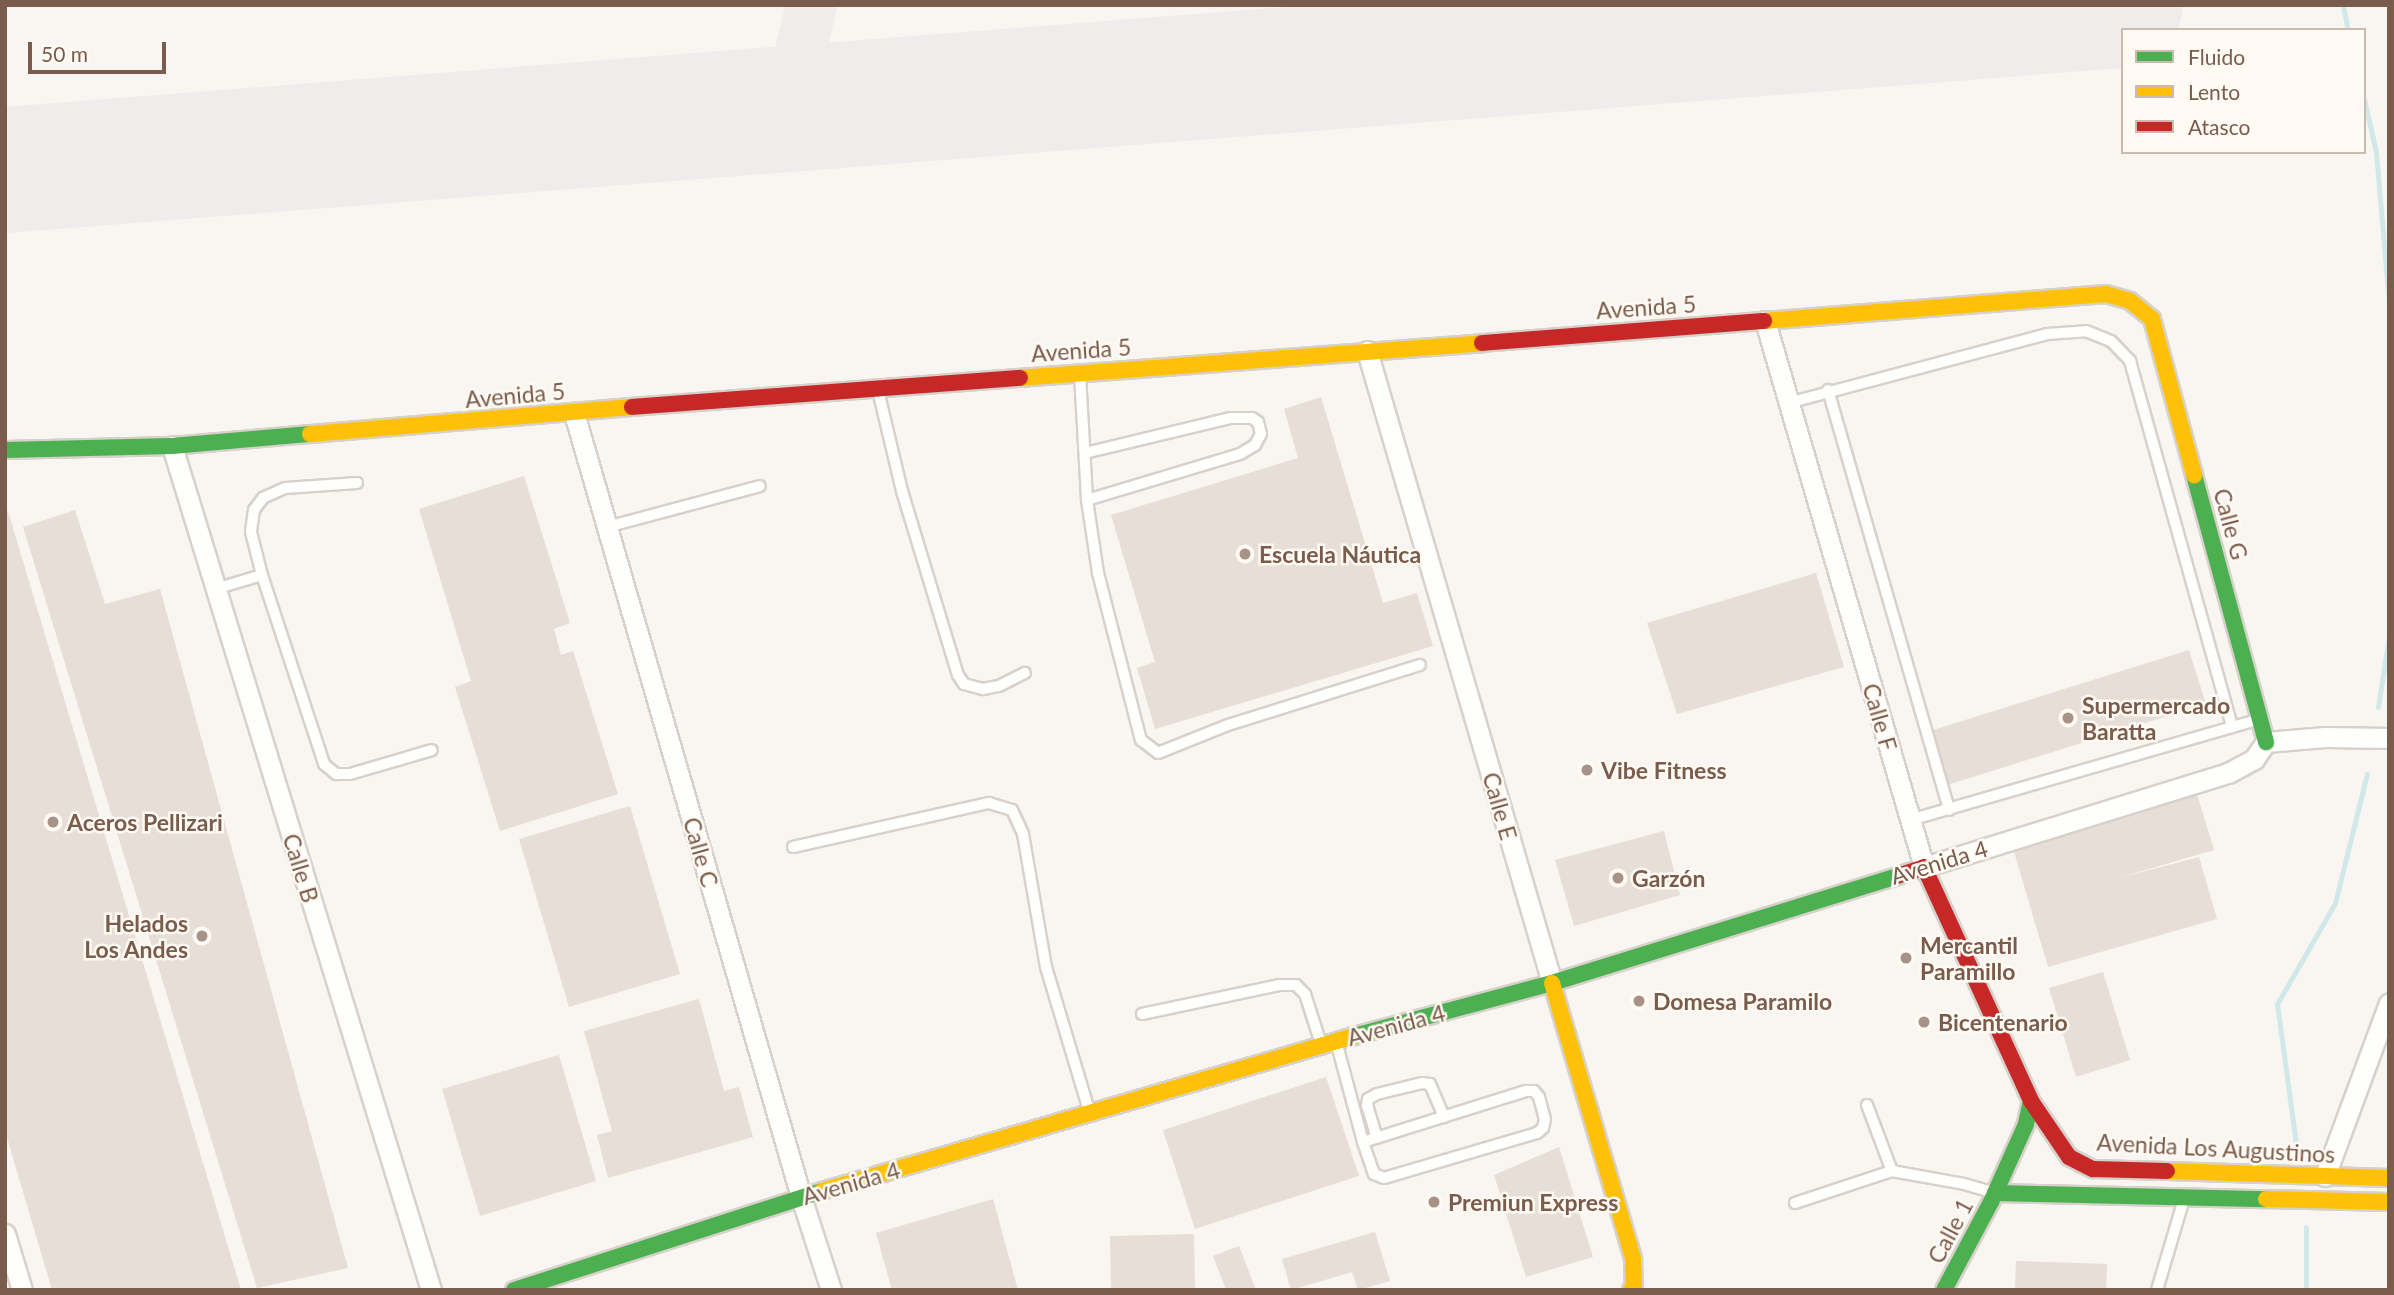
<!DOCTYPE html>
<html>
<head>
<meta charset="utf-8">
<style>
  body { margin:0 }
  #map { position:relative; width:2394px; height:1295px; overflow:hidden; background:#f9f5f0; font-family:Lato,sans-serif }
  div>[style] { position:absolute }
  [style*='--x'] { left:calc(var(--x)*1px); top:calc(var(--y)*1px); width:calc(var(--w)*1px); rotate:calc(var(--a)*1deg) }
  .stream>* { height:5px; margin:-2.5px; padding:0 2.5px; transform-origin:2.5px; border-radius:2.5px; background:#d0e8ea }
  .taxiway>* { height:51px; margin:-25.5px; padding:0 25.5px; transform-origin:25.5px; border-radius:25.5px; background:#f0ecec }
  .runway>* { height:126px; margin:-63px; padding:0 63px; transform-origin:63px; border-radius:63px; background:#f0ecec }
  .building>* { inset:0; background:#e6ded7 }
  .roads { filter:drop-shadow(2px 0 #d7d1cb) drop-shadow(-2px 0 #d7d1cb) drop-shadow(0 2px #d7d1cb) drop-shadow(0 -2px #d7d1cb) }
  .lane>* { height:10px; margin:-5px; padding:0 5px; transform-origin:5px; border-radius:5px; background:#fefefd }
  .street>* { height:19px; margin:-9.5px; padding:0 9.5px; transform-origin:9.5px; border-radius:9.5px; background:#fefefd }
  .fast>* { height:16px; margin:-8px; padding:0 8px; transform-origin:8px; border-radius:8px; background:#4caf50 }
  .slow>* { height:16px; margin:-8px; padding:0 8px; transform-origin:8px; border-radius:8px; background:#ffc107 }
  .jam>* { height:16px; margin:-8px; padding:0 8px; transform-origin:8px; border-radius:8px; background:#c62828 }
  .dots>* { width:19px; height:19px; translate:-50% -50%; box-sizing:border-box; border:4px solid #fffaf3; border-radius:50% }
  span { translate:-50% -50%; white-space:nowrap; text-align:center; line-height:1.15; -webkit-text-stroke:5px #fffaf3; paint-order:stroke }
  .street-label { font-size:23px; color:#7a5c4d }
  .poi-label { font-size:23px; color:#7a5c4d; font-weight:700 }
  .left { translate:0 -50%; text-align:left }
  .right { translate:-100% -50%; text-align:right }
  .frame { position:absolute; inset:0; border:7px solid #7a5c4d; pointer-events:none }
  .legend { position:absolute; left:2121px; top:28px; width:245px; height:126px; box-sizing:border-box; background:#fffaf3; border:2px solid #cabbb1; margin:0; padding:9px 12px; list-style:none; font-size:21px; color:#7a5c4d }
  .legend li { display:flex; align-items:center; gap:14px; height:35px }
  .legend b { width:35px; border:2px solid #cabbb1 }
  .scale { position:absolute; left:28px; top:42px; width:138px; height:32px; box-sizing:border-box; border:4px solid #7a5c4d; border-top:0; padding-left:9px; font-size:21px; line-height:24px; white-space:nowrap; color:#7a5c4d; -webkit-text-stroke:5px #fffaf3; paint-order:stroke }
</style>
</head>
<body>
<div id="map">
  <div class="stream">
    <i style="--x:2343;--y:5;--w:25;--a:79"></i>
    <i style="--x:2364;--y:99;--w:54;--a:77.2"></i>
    <i style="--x:2376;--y:152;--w:154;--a:85.1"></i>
    <i style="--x:2378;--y:707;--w:72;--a:-81.2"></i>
    <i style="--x:2296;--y:1144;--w:141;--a:-97.7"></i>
    <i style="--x:2277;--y:1004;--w:116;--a:-60.1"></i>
    <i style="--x:2335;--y:903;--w:133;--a:-76.1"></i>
    <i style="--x:2306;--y:1290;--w:63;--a:-90"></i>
  </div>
  <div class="taxiway">
    <i style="--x:1642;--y:5;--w:44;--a:54.2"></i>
    <i style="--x:786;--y:109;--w:107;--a:-76.5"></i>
  </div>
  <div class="runway">
    <i style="--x:5;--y:170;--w:2121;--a:-4.46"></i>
  </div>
  <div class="building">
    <i style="clip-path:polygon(1321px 397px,1383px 603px,1417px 593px,1433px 646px,1155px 729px,1137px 668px,1155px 662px,1111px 515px,1298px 458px,1284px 409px)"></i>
    <i style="clip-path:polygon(524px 476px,570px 623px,554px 629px,561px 655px,573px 651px,618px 794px,500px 831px,455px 687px,471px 681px,419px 509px)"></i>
    <i style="clip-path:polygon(75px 510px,105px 604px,160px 589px,348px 1268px,257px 1288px,23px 527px)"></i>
    <i style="clip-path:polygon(8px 511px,241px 1290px,52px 1290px,5px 1131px,5px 512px)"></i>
    <i style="clip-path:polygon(1816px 573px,1844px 667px,1677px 714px,1647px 623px)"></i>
    <i style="clip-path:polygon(2189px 650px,2206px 704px,1947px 785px,1930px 731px)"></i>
    <i style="clip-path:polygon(2196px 791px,2214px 850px,2111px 880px,2199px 857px,2217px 919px,2048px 967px,2012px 845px)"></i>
    <i style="clip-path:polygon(630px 806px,680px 974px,569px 1007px,519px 839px)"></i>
    <i style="clip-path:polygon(1664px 831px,1680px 895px,1574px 926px,1555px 860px)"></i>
    <i style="clip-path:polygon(2103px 972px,2130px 1060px,2076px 1077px,2049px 988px)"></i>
    <i style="clip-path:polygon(699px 999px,724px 1091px,739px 1087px,753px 1137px,608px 1178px,597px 1135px,612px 1131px,584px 1031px)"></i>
    <i style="clip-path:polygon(559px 1055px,596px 1181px,480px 1216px,442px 1089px)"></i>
    <i style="clip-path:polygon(1326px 1077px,1359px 1176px,1195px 1229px,1163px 1130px)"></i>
    <i style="clip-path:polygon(1559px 1147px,1593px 1257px,1526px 1277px,1494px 1175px)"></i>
    <i style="clip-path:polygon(993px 1199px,1018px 1290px,892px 1290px,876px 1233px)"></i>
    <i style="clip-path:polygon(1375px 1232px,1390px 1281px,1358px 1290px,1352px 1272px,1291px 1290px,1282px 1259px)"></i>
    <i style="clip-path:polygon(1194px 1234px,1195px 1290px,1111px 1290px,1110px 1236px)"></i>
    <i style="clip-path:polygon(1239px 1246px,1256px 1290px,1226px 1290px,1213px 1256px)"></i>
    <i style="clip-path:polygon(2016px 1261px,2107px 1264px,2106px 1290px,2015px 1289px)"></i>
  </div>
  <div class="roads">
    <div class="lane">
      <i style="--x:1080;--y:374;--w:126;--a:86.8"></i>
      <i style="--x:1087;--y:500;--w:74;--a:81.4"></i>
      <i style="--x:1098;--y:573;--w:172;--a:75.6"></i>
      <i style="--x:1141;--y:740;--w:21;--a:37"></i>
      <i style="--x:1158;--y:753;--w:75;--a:-21.8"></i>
      <i style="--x:1228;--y:725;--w:201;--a:-17.4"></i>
      <i style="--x:877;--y:386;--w:108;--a:76.6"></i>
      <i style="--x:902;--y:491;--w:192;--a:73.1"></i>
      <i style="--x:958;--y:675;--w:11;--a:56"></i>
      <i style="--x:964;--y:684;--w:20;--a:15"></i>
      <i style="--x:983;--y:689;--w:16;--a:-11"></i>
      <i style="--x:999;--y:686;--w:29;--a:-27"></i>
      <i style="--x:1828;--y:390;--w:437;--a:73.9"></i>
      <i style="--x:1788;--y:403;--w:268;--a:-14.9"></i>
      <i style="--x:2047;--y:334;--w:39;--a:-4"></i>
      <i style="--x:2086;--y:331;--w:27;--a:22"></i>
      <i style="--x:2111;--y:341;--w:28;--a:46"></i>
      <i style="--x:2130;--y:361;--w:380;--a:74.4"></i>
      <i style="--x:1085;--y:453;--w:150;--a:-13.5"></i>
      <i style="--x:1231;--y:418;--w:21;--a:0"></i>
      <i style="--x:1252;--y:418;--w:7;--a:34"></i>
      <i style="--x:1258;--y:422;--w:12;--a:76"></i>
      <i style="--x:1261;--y:434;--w:13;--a:119"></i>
      <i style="--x:1255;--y:445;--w:17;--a:149"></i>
      <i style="--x:1240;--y:454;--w:160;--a:163.3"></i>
      <i style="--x:357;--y:483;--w:72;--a:176"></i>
      <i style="--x:285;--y:488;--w:24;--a:156"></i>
      <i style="--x:263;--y:498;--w:15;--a:127"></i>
      <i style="--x:254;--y:510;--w:22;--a:98"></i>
      <i style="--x:251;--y:532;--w:44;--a:75.7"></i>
      <i style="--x:262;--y:575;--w:199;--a:71.8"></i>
      <i style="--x:324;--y:764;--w:16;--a:40"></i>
      <i style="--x:336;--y:774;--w:14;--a:0"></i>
      <i style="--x:350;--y:774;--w:85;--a:-16.3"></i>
      <i style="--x:607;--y:527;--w:158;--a:-15"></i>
      <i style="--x:215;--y:589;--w:49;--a:-16.6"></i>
      <i style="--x:1910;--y:820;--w:363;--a:-16.1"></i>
      <i style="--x:793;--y:847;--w:201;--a:-12.7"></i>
      <i style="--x:989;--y:803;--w:24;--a:17"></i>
      <i style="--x:1012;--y:810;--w:26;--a:65"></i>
      <i style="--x:1023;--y:834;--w:135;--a:80.2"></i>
      <i style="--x:1046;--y:967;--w:149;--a:73.3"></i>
      <i style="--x:1142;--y:1014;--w:141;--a:-11.9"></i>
      <i style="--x:1280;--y:985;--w:16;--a:0"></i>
      <i style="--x:1296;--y:985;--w:13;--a:45"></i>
      <i style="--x:1305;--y:994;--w:52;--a:72.3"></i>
      <i style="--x:1336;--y:1041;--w:105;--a:75"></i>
      <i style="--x:1363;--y:1142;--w:171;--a:-17.4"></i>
      <i style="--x:1526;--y:1091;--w:8;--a:0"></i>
      <i style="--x:1534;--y:1091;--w:8;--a:50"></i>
      <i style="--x:1539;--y:1097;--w:23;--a:75"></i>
      <i style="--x:1545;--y:1119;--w:9;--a:103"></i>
      <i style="--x:1543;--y:1128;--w:8;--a:140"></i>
      <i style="--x:1537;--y:1133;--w:159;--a:163.6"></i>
      <i style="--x:1384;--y:1178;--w:11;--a:-158"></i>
      <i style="--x:1374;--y:1174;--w:34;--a:-109"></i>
      <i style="--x:1867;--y:1105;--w:71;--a:69.3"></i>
      <i style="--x:1377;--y:1138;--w:34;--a:-107"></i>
      <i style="--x:1367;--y:1106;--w:7;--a:-82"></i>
      <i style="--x:1368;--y:1099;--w:10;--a:-29"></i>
      <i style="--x:1377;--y:1094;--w:46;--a:-13.7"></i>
      <i style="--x:1422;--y:1083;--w:8;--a:7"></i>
      <i style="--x:1430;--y:1084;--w:36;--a:67"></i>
      <i style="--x:1795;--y:1203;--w:102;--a:-18.3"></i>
      <i style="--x:1892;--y:1171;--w:73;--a:10.2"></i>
      <i style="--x:1964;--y:1184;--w:32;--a:16"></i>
      <i style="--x:2157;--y:1290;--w:95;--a:-73.5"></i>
    </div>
    <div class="street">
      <i style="--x:1765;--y:321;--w:569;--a:73.76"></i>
      <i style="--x:1924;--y:867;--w:318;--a:-17.2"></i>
      <i style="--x:2228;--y:773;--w:30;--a:-28"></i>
      <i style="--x:2254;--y:759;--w:21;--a:-55"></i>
      <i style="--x:2266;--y:742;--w:59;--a:-4.8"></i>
      <i style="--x:2325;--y:737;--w:64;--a:0.9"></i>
      <i style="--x:1367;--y:351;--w:659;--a:73.68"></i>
      <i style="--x:574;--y:413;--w:816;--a:73.85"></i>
      <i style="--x:801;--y:1197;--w:98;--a:72.1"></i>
      <i style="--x:172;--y:446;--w:883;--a:72.94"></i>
      <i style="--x:2325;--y:1176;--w:184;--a:-69.7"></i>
      <i style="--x:5;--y:1234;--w:59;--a:73.1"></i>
    </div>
    <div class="fast">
      <i style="--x:5;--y:450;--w:167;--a:-1.4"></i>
      <i style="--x:172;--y:446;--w:139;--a:-5"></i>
      <i style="--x:2194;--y:475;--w:277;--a:74.9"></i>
      <i style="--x:1354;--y:1036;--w:205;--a:-15"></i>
      <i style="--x:1552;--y:983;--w:364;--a:-17.2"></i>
      <i style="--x:1995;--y:1193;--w:271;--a:1.3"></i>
      <i style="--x:514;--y:1290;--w:324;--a:-17.8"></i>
      <i style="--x:1944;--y:1290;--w:100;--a:-61.9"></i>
      <i style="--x:1991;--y:1202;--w:85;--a:-65.8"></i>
      <i style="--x:2026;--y:1124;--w:24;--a:-78"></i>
    </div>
    <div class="slow">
      <i style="--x:1764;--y:321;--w:343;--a:-4.5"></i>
      <i style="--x:2106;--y:294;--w:25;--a:16"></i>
      <i style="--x:2130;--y:301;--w:28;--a:39"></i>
      <i style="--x:2152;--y:319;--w:162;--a:74.9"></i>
      <i style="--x:1020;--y:378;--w:463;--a:-4.3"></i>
      <i style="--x:310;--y:434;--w:323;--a:-4.8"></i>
      <i style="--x:1552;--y:983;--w:288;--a:73.6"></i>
      <i style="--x:1633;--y:1259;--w:27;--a:88"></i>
      <i style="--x:1634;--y:1286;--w:5;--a:127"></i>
      <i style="--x:2167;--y:1171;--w:222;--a:1.8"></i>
      <i style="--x:822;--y:1191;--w:554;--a:-16.24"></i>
      <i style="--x:2266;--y:1199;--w:123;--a:1.4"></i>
    </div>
    <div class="jam">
      <i style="--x:1482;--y:343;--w:283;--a:-4.5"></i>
      <i style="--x:632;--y:407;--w:389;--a:-4.3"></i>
      <i style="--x:1900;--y:875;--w:25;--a:-18"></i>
      <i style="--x:1924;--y:867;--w:257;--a:65.4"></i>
      <i style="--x:2031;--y:1101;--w:68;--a:55.8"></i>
      <i style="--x:2069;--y:1157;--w:27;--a:27"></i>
      <i style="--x:2093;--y:1169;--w:74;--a:1.5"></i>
    </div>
  </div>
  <div class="dots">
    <i style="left:1245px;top:554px;background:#a69286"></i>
    <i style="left:2068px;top:718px;background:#a69286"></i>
    <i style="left:1587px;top:770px;background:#a69286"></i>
    <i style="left:53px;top:822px;background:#a69286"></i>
    <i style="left:1618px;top:878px;background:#a69286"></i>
    <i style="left:202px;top:936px;background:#a69286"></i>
    <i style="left:1906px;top:958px;background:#a69286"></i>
    <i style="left:1639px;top:1001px;background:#a69286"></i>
    <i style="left:1924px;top:1022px;background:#a69286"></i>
    <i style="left:1434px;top:1202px;background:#a69286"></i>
  </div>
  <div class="street-label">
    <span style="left:1646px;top:307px;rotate:-4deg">Avenida 5</span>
    <span style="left:1081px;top:350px;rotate:-4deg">Avenida 5</span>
    <span style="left:515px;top:395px;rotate:-5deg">Avenida 5</span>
    <span style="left:2231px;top:524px;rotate:75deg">Calle G</span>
    <span style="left:1880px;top:717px;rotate:74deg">Calle F</span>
    <span style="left:1500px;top:806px;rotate:74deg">Calle E</span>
    <span style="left:701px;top:852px;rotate:74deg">Calle C</span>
    <span style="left:1939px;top:862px;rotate:-17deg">Avenida 4</span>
    <span style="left:301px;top:868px;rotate:73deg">Calle B</span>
    <span style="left:1396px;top:1025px;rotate:-15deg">Avenida 4</span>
    <span style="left:2216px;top:1148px;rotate:3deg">Avenida Los Augustinos</span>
    <span style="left:851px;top:1183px;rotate:-16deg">Avenida 4</span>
    <span style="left:1950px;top:1231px;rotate:-62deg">Calle 1</span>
  </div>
  <div class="poi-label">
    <span class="left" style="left:1259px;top:554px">Escuela Náutica</span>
    <span class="left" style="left:2082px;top:718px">Supermercado<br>Baratta</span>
    <span class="left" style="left:1601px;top:770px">Vibe Fitness</span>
    <span class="left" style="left:67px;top:822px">Aceros Pellizari</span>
    <span class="left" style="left:1632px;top:878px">Garzón</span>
    <span class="right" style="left:188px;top:936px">Helados<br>Los Andes</span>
    <span class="left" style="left:1920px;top:958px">Mercantil<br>Paramillo</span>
    <span class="left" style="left:1653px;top:1001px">Domesa Paramilo</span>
    <span class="left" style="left:1938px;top:1022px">Bicentenario</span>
    <span class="left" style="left:1448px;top:1202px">Premiun Express</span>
  </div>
  <div class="frame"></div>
  <ul class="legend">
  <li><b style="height:9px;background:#4caf50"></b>Fluido</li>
  <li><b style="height:9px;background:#ffc107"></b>Lento</li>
  <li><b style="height:9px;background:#c62828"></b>Atasco</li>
  </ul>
  <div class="scale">50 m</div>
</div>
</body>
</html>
